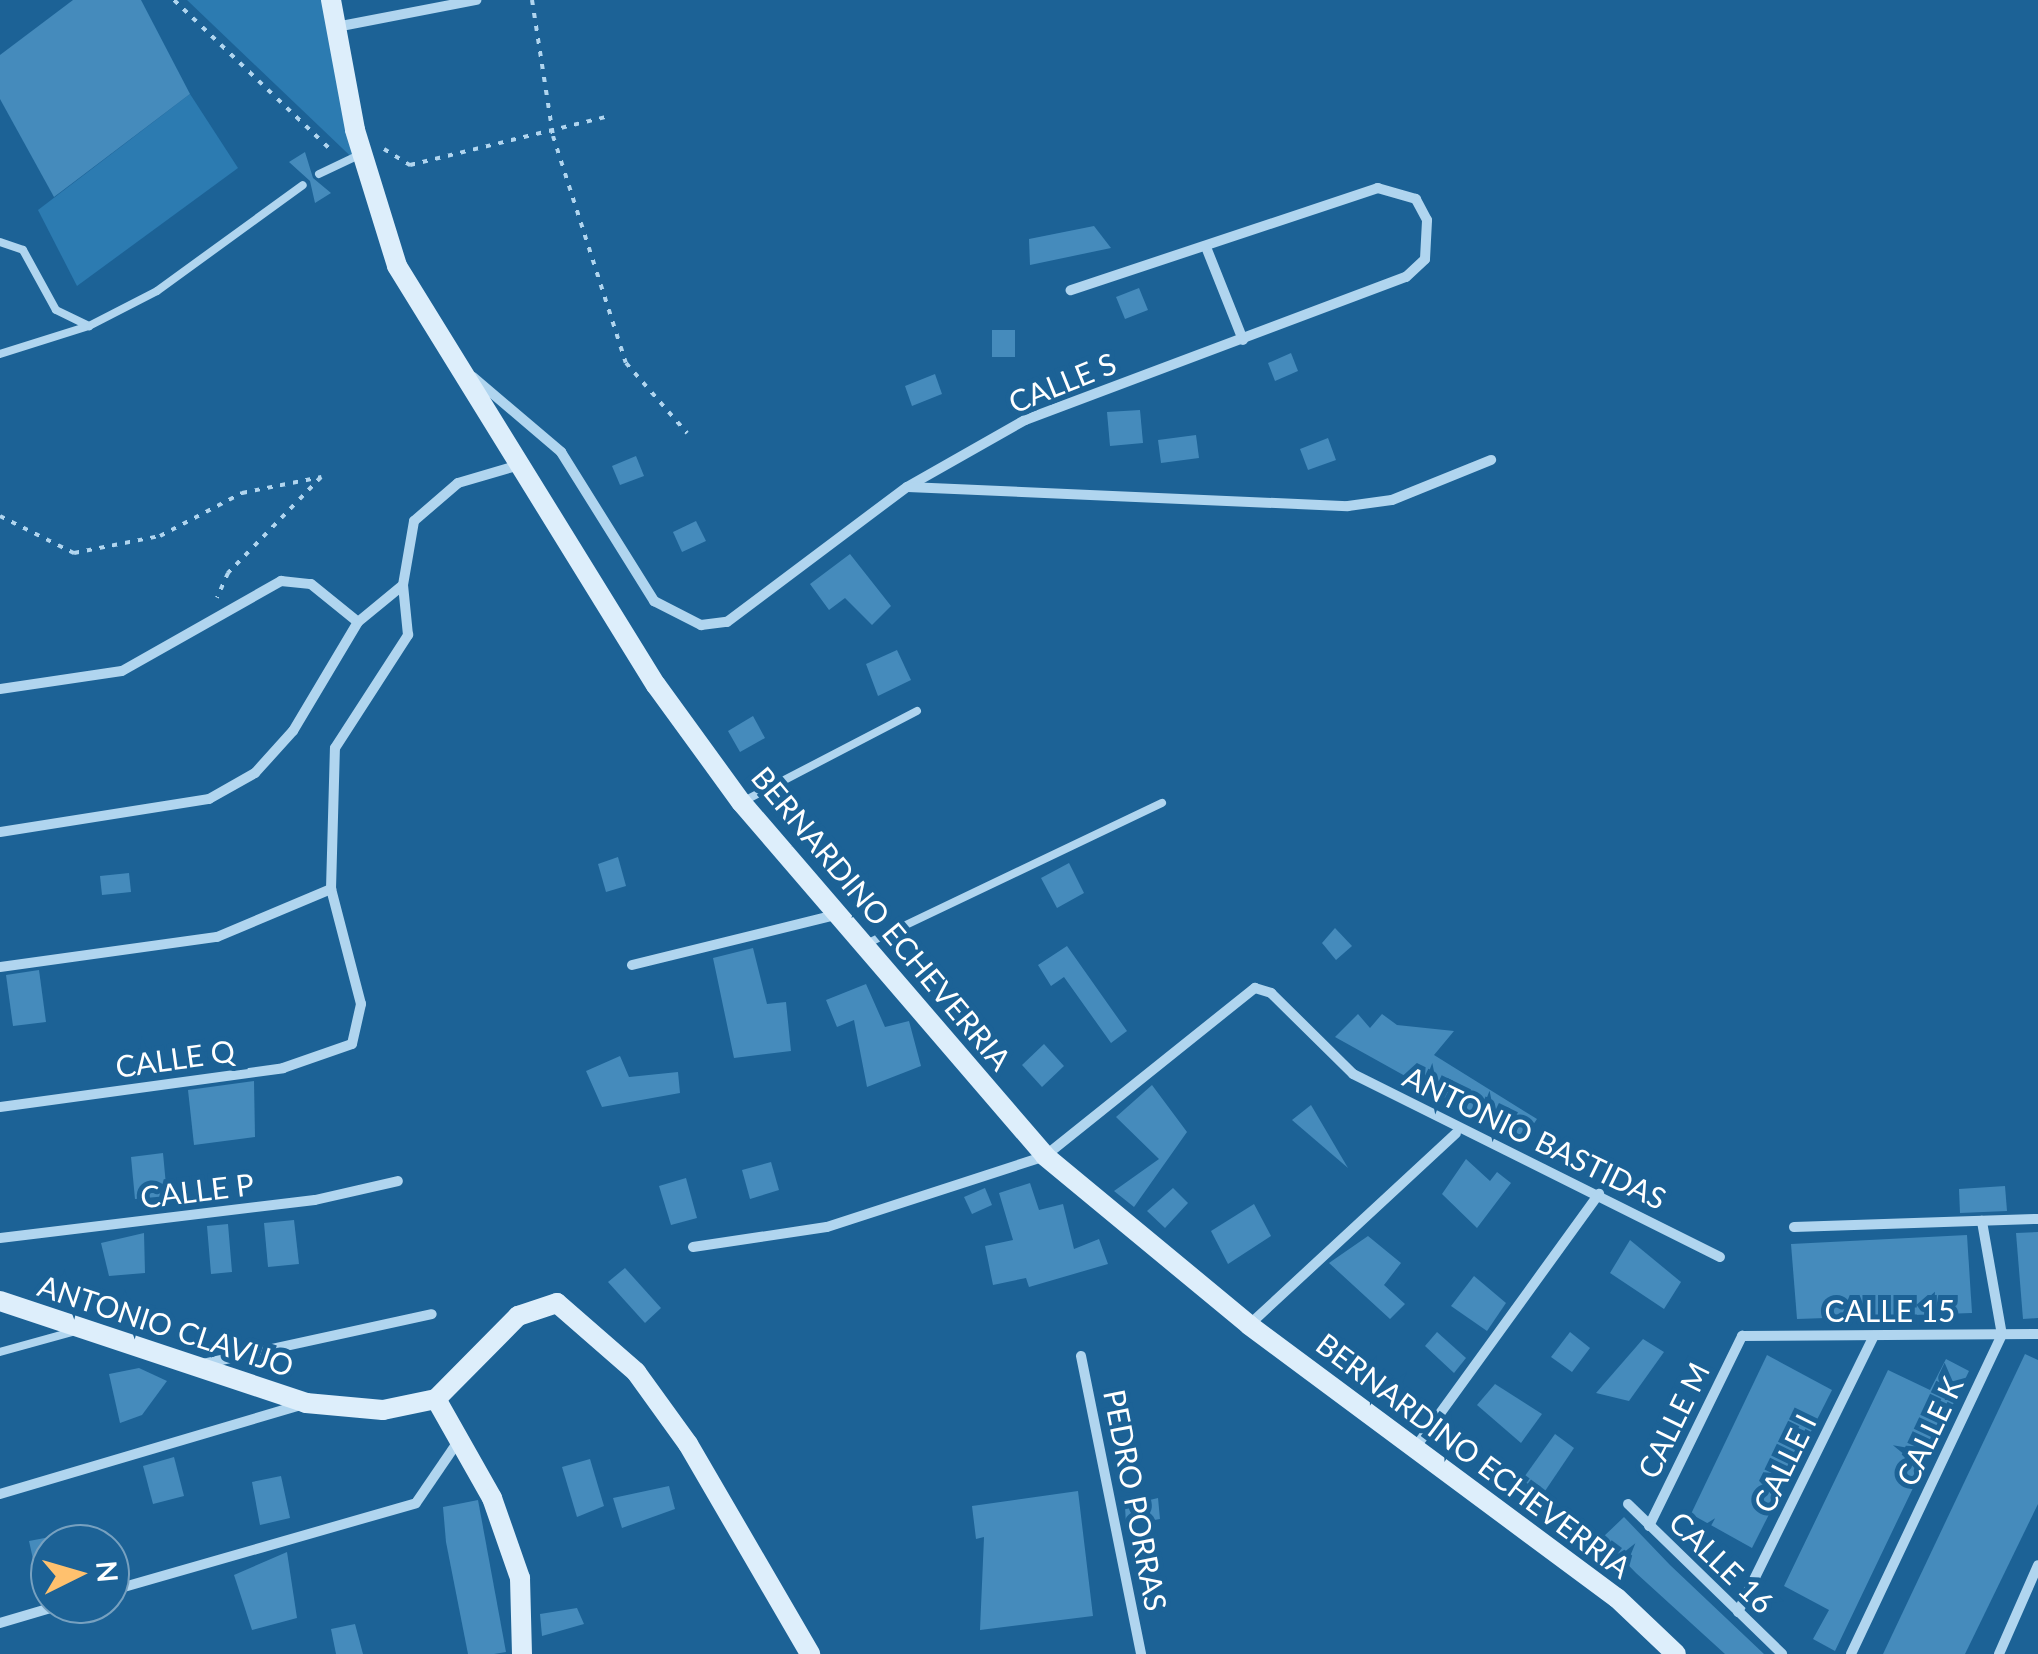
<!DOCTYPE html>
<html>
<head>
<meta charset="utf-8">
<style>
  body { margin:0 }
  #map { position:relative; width:2038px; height:1654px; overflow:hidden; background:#1c6296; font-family:Lato,sans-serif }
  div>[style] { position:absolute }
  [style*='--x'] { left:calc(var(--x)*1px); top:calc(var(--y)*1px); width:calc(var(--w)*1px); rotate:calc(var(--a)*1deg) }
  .green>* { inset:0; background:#2c7bb1 }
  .building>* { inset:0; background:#458bbc }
  .path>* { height:4px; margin-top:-2px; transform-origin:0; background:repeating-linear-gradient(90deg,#b0d5ef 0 5px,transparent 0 13px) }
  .lane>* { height:8px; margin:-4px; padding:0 4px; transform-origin:4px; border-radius:4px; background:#b0d5ef }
  .street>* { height:10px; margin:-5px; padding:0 5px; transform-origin:5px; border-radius:5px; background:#b0d5ef }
  .secondary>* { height:20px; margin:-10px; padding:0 10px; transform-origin:10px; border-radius:10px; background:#ddeefb }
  span { translate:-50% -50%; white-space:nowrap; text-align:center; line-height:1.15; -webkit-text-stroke:10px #1c6296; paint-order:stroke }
  .street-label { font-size:30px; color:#fff }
  .north { position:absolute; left:30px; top:1524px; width:100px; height:100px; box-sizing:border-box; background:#1c6296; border:2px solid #77a1c0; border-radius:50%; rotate:85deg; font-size:28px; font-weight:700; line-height:40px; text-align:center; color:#fff }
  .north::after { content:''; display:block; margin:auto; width:35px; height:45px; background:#ffc16e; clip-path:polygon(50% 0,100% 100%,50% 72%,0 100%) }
</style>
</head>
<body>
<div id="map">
  <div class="green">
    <i style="clip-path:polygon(187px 0,333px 0,364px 169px)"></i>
    <i style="clip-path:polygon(190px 94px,238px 168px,77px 286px,38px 210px)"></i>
  </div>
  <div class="building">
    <i style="clip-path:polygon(73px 0,141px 0,190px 94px,54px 197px,0 99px,0 55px)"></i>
    <i style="clip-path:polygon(305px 152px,313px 178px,331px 193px,315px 203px,310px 181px,289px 162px)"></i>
    <i style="clip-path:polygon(1094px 226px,1111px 248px,1030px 265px,1029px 239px)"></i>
    <i style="clip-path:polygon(1139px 288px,1148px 310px,1125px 319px,1116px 297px)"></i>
    <i style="clip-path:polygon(992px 330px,1015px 330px,1015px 357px,992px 357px)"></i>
    <i style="clip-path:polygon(1291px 353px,1298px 371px,1275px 381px,1268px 363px)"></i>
    <i style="clip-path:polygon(935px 374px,942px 394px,912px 406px,905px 386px)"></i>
    <i style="clip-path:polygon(1140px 410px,1143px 443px,1110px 446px,1107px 412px)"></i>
    <i style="clip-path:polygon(1196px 435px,1199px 458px,1161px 463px,1158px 440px)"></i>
    <i style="clip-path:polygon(1328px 438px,1336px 460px,1308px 470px,1300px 449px)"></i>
    <i style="clip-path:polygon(636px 456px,644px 476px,620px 485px,612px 466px)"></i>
    <i style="clip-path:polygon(696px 521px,706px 541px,682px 552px,673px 532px)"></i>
    <i style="clip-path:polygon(850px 554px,891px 606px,872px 625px,845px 598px,829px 610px,810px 584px)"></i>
    <i style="clip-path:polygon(897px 650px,911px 680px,878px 696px,866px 664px)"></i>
    <i style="clip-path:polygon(753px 716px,765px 738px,740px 752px,728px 731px)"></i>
    <i style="clip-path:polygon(618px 857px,626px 886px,606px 892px,598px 864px)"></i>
    <i style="clip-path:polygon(1069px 863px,1084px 893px,1057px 908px,1041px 878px)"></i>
    <i style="clip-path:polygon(129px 873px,131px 892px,102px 895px,100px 876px)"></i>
    <i style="clip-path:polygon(1335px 928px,1352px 946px,1336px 960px,1322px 943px)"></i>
    <i style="clip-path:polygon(1067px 946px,1127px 1031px,1111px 1043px,1064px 977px,1051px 986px,1038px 965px)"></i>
    <i style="clip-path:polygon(753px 948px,767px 1004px,786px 1002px,791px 1051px,734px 1058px,713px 958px)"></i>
    <i style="clip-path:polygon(39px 970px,46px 1022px,13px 1026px,6px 975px)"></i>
    <i style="clip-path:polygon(866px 984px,885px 1027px,909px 1021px,921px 1066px,867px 1087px,854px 1020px,837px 1027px,826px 1000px)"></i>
    <i style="clip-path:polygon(1358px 1014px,1370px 1028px,1382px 1014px,1397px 1025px,1454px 1031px,1434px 1055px,1537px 1119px,1522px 1141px,1335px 1037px)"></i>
    <i style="clip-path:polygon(1044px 1044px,1064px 1066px,1042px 1087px,1022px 1065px)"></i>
    <i style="clip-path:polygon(620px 1056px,629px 1077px,678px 1072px,680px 1093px,602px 1107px,586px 1071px)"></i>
    <i style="clip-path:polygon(254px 1081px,255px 1137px,194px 1145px,188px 1090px)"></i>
    <i style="clip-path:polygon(1152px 1085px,1187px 1132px,1134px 1207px,1114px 1191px,1159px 1159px,1116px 1117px)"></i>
    <i style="clip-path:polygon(1311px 1105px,1348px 1168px,1292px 1120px)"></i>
    <i style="clip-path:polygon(163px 1153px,167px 1196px,135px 1199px,131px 1157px)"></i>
    <i style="clip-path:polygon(1466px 1159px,1490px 1181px,1497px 1172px,1511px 1183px,1477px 1228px,1442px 1194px)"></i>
    <i style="clip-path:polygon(771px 1162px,779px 1190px,750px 1199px,742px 1170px)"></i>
    <i style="clip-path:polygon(686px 1178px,697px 1218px,671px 1225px,659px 1186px)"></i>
    <i style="clip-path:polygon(1030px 1183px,1039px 1210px,1063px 1204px,1074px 1249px,1099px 1239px,1108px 1264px,1029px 1287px,1026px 1278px,993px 1285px,985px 1246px,1013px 1240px,999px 1193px)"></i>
    <i style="clip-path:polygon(2005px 1186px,2007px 1211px,1960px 1213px,1959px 1189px)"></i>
    <i style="clip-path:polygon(985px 1188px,992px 1205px,972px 1214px,964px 1197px)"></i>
    <i style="clip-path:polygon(1173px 1188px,1188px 1203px,1165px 1228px,1147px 1211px)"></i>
    <i style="clip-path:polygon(1254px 1204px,1271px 1236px,1228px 1264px,1211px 1231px)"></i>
    <i style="clip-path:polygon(294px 1220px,299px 1264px,268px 1267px,264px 1223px)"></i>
    <i style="clip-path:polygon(228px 1224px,232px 1272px,211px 1274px,207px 1226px)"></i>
    <i style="clip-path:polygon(2038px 1232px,2038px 1318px,2023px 1319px,2016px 1233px)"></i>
    <i style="clip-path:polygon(144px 1233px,145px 1273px,109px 1276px,101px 1243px)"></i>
    <i style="clip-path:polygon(1967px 1235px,1972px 1313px,1797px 1319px,1791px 1244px)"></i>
    <i style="clip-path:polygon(1368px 1236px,1401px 1263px,1384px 1285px,1405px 1304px,1390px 1319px,1329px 1263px)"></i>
    <i style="clip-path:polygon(1630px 1240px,1681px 1282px,1664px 1309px,1610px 1273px)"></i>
    <i style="clip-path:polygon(625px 1268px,661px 1308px,645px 1323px,608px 1282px)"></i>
    <i style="clip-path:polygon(1474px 1276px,1506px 1303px,1487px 1331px,1451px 1306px)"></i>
    <i style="clip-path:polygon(1437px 1332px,1466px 1358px,1454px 1373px,1425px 1346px)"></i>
    <i style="clip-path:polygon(1570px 1332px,1590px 1348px,1572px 1372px,1551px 1357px)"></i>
    <i style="clip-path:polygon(1643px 1339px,1664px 1352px,1629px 1401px,1596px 1393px)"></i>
    <i style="clip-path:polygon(2025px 1354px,2038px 1360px,2038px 1504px,1965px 1654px,1883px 1654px)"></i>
    <i style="clip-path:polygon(1767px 1355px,1832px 1390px,1752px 1548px,1691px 1514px)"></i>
    <i style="clip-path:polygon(1946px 1359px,1969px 1371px,1835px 1651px,1813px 1639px,1829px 1610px,1784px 1586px,1888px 1370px,1930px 1390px)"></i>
    <i style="clip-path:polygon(139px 1368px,167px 1381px,142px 1415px,120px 1423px,109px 1374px)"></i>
    <i style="clip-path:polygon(1495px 1384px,1542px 1414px,1521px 1443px,1477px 1405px)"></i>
    <i style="clip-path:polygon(1555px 1434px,1574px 1448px,1543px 1494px,1522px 1480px)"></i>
    <i style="clip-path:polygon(174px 1457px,184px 1496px,153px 1504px,143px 1466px)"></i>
    <i style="clip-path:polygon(590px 1459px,604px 1506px,577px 1517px,562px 1467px)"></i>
    <i style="clip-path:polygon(281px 1476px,290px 1518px,260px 1525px,252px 1482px)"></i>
    <i style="clip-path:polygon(669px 1486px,675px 1509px,622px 1528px,613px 1498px)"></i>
    <i style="clip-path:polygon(1078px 1491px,1093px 1616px,980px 1630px,984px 1537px,976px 1539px,972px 1506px)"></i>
    <i style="clip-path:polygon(1158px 1498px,1160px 1519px,1126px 1525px,1125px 1506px)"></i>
    <i style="clip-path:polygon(478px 1500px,506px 1652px,494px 1654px,468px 1654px,446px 1542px,443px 1507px)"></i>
    <i style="clip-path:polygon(1624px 1517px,1670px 1565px,1764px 1654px,1725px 1654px,1636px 1573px,1602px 1538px)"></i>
    <i style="clip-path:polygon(50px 1537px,50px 1555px,33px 1559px,29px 1541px)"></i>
    <i style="clip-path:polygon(287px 1552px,297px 1618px,252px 1630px,234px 1575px)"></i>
    <i style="clip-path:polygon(577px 1608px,584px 1624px,542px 1636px,540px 1614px)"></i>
    <i style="clip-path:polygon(355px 1624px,363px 1654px,336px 1654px,331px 1629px)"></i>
  </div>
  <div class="path">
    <i style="--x:174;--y:0;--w:220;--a:43.7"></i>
    <i style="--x:532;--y:0;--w:138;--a:81.2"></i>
    <i style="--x:553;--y:136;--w:238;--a:72.2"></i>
    <i style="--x:626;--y:363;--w:93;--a:48.9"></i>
    <i style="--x:384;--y:149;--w:31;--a:32"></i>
    <i style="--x:410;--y:165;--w:206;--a:-13.8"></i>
    <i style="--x:0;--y:516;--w:83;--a:26.6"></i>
    <i style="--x:74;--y:553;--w:88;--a:-11.2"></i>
    <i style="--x:160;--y:536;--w:93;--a:-27.7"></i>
    <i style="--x:242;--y:493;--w:81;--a:-11.4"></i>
    <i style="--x:321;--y:477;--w:134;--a:134.1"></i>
    <i style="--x:228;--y:573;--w:27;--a:114"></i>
  </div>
  <div class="lane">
    <i style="--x:319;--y:174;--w:47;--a:-25.5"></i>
    <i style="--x:0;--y:242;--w:24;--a:19"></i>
    <i style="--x:23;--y:250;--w:68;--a:61.2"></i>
    <i style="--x:56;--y:310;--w:37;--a:26"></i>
    <i style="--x:0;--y:354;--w:93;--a:-17.5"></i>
    <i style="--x:89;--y:326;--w:76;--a:-27.2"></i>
    <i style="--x:157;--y:291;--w:180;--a:-36"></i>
    <i style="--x:744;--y:801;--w:195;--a:-27.5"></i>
    <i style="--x:866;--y:944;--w:328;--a:-25.5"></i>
    <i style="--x:0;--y:1352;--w:78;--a:-15.6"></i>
  </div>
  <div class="street">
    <i style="--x:336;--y:27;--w:143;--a:-10.9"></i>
    <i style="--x:1206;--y:247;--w:100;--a:68.3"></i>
    <i style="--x:473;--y:377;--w:116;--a:40.4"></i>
    <i style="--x:561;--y:452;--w:176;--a:58"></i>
    <i style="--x:654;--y:601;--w:53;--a:27.1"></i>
    <i style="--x:701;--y:625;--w:26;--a:-7"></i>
    <i style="--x:727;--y:622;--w:225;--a:-36.9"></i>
    <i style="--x:907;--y:487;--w:136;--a:-29.6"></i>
    <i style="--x:1025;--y:420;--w:407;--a:-20.6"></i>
    <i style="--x:1406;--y:277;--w:26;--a:-43"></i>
    <i style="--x:1425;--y:259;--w:39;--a:-87"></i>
    <i style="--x:1427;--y:220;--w:24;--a:-118"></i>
    <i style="--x:1416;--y:199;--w:40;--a:-164"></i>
    <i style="--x:1378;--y:188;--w:324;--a:161.6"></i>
    <i style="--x:908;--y:487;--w:440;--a:2.5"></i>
    <i style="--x:1348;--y:506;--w:44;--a:-7.8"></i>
    <i style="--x:1392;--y:500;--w:107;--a:-22"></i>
    <i style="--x:0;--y:689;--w:123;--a:-8.4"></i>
    <i style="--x:122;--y:671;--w:183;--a:-29.5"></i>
    <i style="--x:281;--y:581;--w:30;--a:6"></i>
    <i style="--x:311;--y:584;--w:60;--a:39"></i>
    <i style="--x:358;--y:622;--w:58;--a:-39.4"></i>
    <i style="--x:0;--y:832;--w:212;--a:-9"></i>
    <i style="--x:209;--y:799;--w:53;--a:-29.5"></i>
    <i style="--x:255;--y:773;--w:57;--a:-47.9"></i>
    <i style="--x:293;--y:731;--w:127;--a:-59.2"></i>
    <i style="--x:632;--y:965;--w:213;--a:-13.8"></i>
    <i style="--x:0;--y:967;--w:219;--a:-7.9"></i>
    <i style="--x:217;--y:937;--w:124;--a:-22.8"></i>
    <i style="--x:0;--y:1107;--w:286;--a:-7.8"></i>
    <i style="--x:283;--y:1068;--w:73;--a:-19.2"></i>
    <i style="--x:352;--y:1044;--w:41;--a:-77.3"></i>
    <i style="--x:361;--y:1004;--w:119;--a:-104.6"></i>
    <i style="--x:331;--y:889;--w:141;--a:-88.4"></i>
    <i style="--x:335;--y:748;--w:135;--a:-57.1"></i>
    <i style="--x:408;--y:635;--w:50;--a:-95.7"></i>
    <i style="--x:403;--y:585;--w:65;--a:-80.2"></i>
    <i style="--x:414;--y:521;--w:58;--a:-40.8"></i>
    <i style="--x:458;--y:483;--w:60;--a:-16.3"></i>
    <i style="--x:1794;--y:1227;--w:244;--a:-1.9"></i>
    <i style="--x:0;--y:1238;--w:317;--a:-6.9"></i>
    <i style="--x:315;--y:1200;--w:85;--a:-12.9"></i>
    <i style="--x:693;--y:1247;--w:135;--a:-8.5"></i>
    <i style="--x:827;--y:1227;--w:229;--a:-18"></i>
    <i style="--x:1045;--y:1156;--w:269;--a:-38.7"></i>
    <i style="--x:1255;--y:988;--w:17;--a:17"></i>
    <i style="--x:1271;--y:993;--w:115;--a:44.6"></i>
    <i style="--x:1353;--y:1074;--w:410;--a:26.5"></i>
    <i style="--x:1249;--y:1325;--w:282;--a:-42.8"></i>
    <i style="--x:1081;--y:1356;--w:304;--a:78.6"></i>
    <i style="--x:203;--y:1364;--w:234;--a:-12.3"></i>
    <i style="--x:1415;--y:1448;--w:314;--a:-54.1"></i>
    <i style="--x:0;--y:1494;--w:313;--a:-16.5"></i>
    <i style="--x:1628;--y:1504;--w:215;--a:44.2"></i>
    <i style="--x:1649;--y:1526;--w:212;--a:-63.9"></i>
    <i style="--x:1742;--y:1336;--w:296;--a:-0.4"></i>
    <i style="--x:110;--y:1591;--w:318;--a:-16"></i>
    <i style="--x:416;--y:1503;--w:76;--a:-55.7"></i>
    <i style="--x:1738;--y:1612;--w:308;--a:-63.8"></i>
    <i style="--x:0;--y:1623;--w:67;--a:-16.5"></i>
    <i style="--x:1851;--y:1654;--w:353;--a:-64.7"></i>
    <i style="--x:2002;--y:1335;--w:116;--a:-100"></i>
    <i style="--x:1999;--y:1654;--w:97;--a:-66.3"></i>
  </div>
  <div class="secondary">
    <i style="--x:331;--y:0;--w:132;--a:79.5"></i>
    <i style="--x:355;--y:130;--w:142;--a:72.8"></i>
    <i style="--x:397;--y:266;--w:493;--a:58.3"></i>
    <i style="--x:656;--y:685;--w:145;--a:54"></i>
    <i style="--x:741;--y:802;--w:467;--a:49.3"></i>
    <i style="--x:1045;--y:1156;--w:265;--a:39.6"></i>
    <i style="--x:1249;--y:1325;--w:458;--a:36.6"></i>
    <i style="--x:1617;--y:1598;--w:81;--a:43.5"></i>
    <i style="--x:0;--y:1301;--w:323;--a:18.4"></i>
    <i style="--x:306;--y:1403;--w:77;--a:5.2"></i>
    <i style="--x:383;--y:1410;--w:54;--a:-11.7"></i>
    <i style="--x:436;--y:1399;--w:117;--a:-45.3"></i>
    <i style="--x:518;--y:1316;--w:41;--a:-18.4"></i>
    <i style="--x:557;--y:1303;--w:105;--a:41.1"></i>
    <i style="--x:636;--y:1372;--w:89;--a:54.2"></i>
    <i style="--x:688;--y:1444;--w:243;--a:59.8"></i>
    <i style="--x:436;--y:1399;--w:114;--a:60.5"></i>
    <i style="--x:492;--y:1498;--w:85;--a:70.7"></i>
    <i style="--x:520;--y:1578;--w:76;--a:88.5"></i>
  </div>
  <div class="street-label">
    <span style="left:1062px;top:382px;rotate:-22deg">CALLE S</span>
    <span style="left:882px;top:918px;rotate:50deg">BERNARDINO ECHEVERRIA</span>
    <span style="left:175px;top:1058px;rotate:-8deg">CALLE Q</span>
    <span style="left:1535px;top:1137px;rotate:26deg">ANTONIO BASTIDAS</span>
    <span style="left:197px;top:1190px;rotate:-7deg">CALLE P</span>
    <span style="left:1890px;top:1310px">CALLE 15</span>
    <span style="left:166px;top:1325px;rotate:18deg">ANTONIO CLAVIJO</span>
    <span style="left:1673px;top:1420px;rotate:-64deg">CALLE M</span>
    <span style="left:1929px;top:1431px;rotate:-65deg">CALLE K</span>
    <span style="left:1474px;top:1455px;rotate:37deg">BERNARDINO ECHEVERRIA</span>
    <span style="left:1784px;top:1463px;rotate:-64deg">CALLE I</span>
    <span style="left:1136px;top:1500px;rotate:79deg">PEDRO PORRAS</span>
    <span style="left:1722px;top:1562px;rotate:44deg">CALLE 16</span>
  </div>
  <div class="north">N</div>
</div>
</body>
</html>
